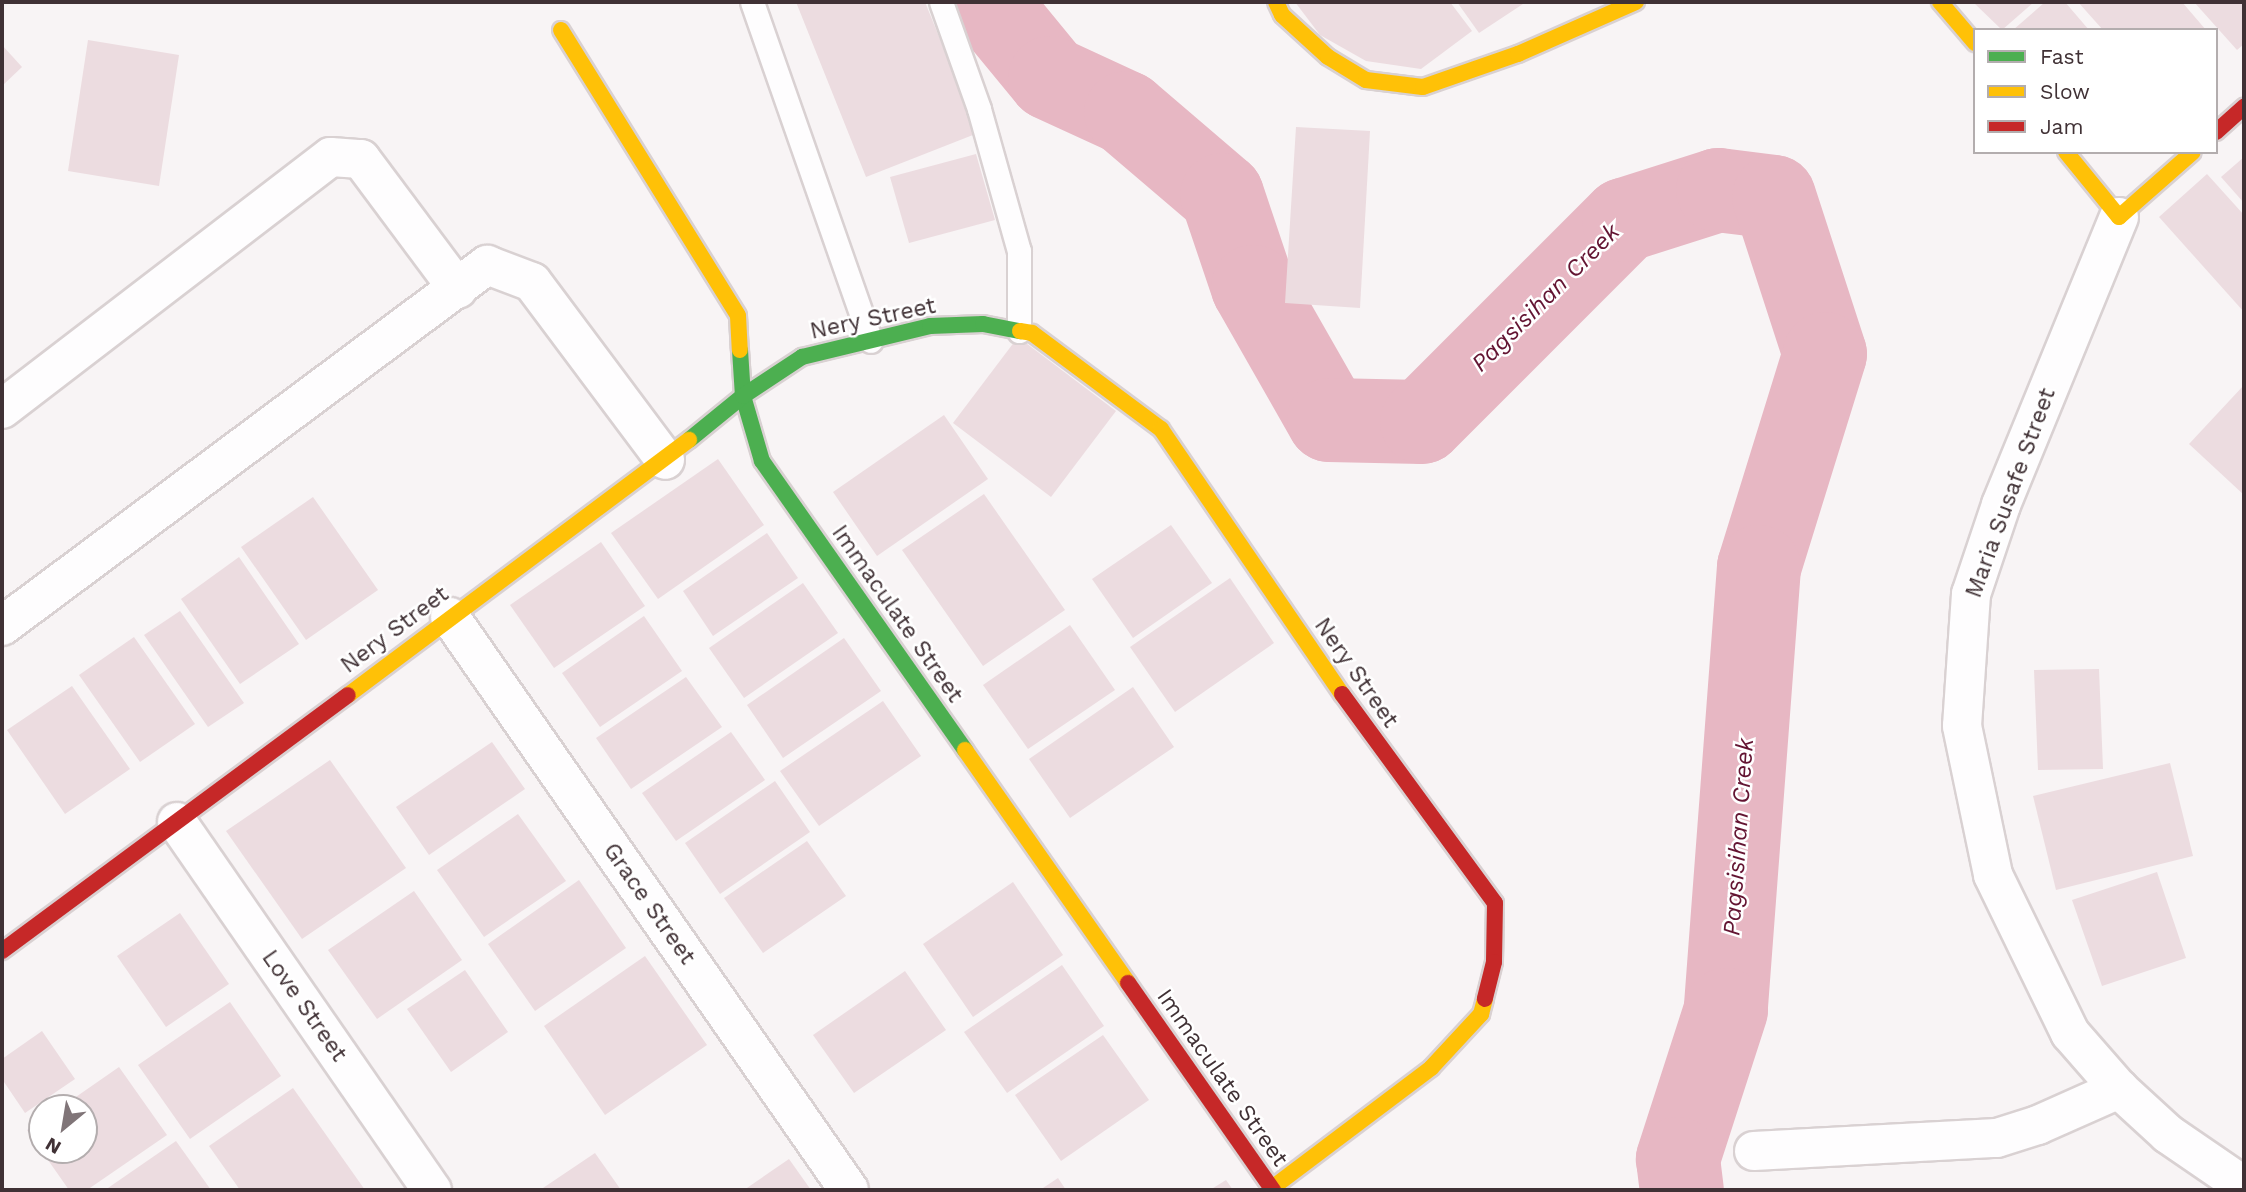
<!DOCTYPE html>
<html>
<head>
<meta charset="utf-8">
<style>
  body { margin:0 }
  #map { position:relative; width:2246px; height:1192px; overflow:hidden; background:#f8f4f5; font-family:"Work Sans",sans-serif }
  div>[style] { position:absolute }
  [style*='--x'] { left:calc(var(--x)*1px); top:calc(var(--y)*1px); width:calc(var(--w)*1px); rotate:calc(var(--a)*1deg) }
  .river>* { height:84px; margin:-42px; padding:0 42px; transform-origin:42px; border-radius:42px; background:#e7b7c3 }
  .building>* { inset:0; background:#ecdce0 }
  .roads { filter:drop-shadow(2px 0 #d9d1d2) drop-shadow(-2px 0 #d9d1d2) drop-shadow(0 2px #d9d1d2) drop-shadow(0 -2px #d9d1d2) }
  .lane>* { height:23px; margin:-11.5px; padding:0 11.5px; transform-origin:11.5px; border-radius:11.5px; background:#fefdfe }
  .street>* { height:38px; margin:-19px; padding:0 19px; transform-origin:19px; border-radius:19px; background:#fefdfe }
  .fast>* { height:16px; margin:-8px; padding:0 8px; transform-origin:8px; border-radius:8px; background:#4caf50 }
  .slow>* { height:16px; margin:-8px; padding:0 8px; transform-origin:8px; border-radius:8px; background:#ffc107 }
  .jam>* { height:16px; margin:-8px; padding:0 8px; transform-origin:8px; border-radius:8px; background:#c62828 }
  span { translate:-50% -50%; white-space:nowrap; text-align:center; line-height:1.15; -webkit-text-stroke:5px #fff; paint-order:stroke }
  .street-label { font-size:23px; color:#403135 }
  .water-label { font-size:24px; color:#631432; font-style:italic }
  .frame { position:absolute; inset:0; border:4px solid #403135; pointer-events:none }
  .legend { position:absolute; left:1973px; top:28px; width:245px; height:126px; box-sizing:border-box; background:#fff; border:2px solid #b3adae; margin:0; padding:9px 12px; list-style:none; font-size:21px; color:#403135 }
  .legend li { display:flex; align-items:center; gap:14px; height:35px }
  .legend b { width:35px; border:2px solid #b3adae }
  .north { position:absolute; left:28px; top:1094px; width:70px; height:70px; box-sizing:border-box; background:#fff; border:2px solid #b3adae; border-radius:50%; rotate:210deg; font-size:19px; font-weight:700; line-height:28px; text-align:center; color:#403135 }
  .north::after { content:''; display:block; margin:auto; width:24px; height:32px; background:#807578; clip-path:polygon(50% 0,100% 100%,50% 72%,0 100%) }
</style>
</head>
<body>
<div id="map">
  <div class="river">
    <i style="--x:995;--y:2;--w:22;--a:66"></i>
    <i style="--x:1004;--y:22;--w:72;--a:50.6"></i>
    <i style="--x:1050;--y:78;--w:84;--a:24.7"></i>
    <i style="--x:1126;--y:113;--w:126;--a:40.5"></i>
    <i style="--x:1222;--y:195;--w:97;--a:71.4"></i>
    <i style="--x:1253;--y:287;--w:153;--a:60.3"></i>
    <i style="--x:1329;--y:420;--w:93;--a:1.2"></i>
    <i style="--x:1422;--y:422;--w:286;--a:-45"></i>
    <i style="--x:1624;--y:220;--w:99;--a:-17.7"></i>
    <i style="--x:1718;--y:190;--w:56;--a:7.1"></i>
    <i style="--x:1774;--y:197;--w:165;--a:72"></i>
    <i style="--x:1825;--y:354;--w:223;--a:107.2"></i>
    <i style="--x:1759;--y:567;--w:444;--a:94.3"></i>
    <i style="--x:1726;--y:1010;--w:157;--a:107.9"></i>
    <i style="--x:1678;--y:1159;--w:31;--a:83"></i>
  </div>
  <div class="building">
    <i style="clip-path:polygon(796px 2px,925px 2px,978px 133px,866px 177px)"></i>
    <i style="clip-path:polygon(1295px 2px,1450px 2px,1472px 31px,1421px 69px,1366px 61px,1320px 35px)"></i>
    <i style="clip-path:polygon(1457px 2px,1526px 2px,1479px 33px)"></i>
    <i style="clip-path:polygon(1973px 2px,2034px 2px,2002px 30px)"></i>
    <i style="clip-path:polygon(2045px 2px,2065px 2px,2089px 30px,2013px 30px)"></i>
    <i style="clip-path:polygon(2078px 2px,2182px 2px,2206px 30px,2103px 30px)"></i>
    <i style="clip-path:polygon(2194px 2px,2244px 2px,2244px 44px,2237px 50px)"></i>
    <i style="clip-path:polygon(88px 40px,179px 55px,159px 186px,68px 171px)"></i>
    <i style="clip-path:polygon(2px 45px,22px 67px,2px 86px)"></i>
    <i style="clip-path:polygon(1296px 127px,1370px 131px,1360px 308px,1285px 303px)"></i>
    <i style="clip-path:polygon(976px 154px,995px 220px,909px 243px,890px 177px)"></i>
    <i style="clip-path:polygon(2244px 157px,2244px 203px,2221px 177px)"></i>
    <i style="clip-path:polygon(2207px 174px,2244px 215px,2244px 312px,2159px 217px)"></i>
    <i style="clip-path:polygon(1018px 337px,1116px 411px,1051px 497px,953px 423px)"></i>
    <i style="clip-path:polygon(2244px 385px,2244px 495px,2189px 444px)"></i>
    <i style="clip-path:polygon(944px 415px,988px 479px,877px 556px,833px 492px)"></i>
    <i style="clip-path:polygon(718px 459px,764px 525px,658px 599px,611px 533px)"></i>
    <i style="clip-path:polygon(984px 494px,1065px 610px,983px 666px,902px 550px)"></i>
    <i style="clip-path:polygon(313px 497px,378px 590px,306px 640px,241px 547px)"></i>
    <i style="clip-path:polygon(1171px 525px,1212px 583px,1133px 638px,1092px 579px)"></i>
    <i style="clip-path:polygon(767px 533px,798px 578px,713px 636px,683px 591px)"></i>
    <i style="clip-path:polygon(601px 542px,645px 606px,554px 668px,510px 605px)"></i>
    <i style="clip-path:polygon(239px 557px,299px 644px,240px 684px,181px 599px)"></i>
    <i style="clip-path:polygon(1230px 578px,1274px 643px,1175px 712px,1130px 647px)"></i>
    <i style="clip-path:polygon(803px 583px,838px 633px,744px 698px,709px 648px)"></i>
    <i style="clip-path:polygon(180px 611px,244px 703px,208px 727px,144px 635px)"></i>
    <i style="clip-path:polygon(644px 616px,682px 671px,600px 727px,562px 673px)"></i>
    <i style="clip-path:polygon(1070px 625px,1115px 690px,1028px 749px,983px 685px)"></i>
    <i style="clip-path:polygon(134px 637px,195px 724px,140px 762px,79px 675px)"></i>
    <i style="clip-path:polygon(844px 638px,881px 691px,783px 758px,747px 705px)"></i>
    <i style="clip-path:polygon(2099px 669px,2103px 769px,2038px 770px,2034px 670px)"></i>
    <i style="clip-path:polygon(686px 677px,722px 727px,631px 789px,596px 738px)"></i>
    <i style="clip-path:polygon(72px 686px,130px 769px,65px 814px,7px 730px)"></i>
    <i style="clip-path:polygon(1133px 687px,1174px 747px,1070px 818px,1029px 759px)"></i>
    <i style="clip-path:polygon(883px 701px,921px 756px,819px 826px,780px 771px)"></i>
    <i style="clip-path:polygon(731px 732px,765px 780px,676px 841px,642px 793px)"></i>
    <i style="clip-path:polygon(492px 742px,525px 789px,429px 855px,396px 807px)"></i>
    <i style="clip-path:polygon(330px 760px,406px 868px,302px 939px,226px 831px)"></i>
    <i style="clip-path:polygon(2170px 763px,2193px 856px,2056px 890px,2033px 796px)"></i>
    <i style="clip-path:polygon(775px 781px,810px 832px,720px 894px,685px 843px)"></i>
    <i style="clip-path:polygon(518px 814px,566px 881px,484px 937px,437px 870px)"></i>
    <i style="clip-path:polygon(807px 841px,846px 896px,763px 953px,724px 898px)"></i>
    <i style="clip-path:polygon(2157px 872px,2186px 958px,2102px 986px,2072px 900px)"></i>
    <i style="clip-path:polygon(579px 880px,626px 948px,535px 1011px,488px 944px)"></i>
    <i style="clip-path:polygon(1013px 882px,1063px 955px,973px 1017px,923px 944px)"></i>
    <i style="clip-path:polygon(414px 891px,462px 960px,377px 1019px,328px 950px)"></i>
    <i style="clip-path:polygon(180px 913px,229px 984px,166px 1027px,117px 956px)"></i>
    <i style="clip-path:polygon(645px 956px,707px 1045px,605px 1115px,544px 1026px)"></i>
    <i style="clip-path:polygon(1062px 965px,1104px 1026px,1007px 1093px,964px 1032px)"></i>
    <i style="clip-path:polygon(465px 970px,508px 1032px,451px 1072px,407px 1009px)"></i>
    <i style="clip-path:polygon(905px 971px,946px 1030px,854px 1093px,813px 1035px)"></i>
    <i style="clip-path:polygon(230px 1002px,281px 1076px,190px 1139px,138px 1065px)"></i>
    <i style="clip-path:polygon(42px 1031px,75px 1079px,25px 1113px,2px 1079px,2px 1059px)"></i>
    <i style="clip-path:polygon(1103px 1035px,1149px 1100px,1061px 1161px,1015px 1095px)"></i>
    <i style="clip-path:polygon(119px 1067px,167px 1135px,87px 1190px,69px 1190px,27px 1130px,42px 1120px,42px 1150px,84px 1150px,84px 1108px,60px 1108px)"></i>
    <i style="clip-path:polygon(293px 1088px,365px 1190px,240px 1190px,209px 1146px)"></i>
    <i style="clip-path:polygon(176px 1141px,211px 1190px,105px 1190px)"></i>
    <i style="clip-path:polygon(595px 1153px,621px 1190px,540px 1190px)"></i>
    <i style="clip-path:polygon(789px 1159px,811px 1190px,744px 1190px)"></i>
    <i style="clip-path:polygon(1058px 1178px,1066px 1190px,1040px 1190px)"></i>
    <i style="clip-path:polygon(1226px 1180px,1233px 1190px,1210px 1190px)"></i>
  </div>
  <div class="roads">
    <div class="lane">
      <i style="--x:752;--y:2;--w:359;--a:70.7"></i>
      <i style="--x:941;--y:2;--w:114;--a:70.4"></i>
      <i style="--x:979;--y:109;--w:148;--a:74.3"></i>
      <i style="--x:1019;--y:251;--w:80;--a:90"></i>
    </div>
    <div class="street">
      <i style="--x:2119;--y:217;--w:311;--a:112.3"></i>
      <i style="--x:2001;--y:505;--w:94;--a:108.6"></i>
      <i style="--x:1971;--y:594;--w:132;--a:93.9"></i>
      <i style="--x:1962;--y:726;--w:152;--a:78.2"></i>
      <i style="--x:1993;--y:875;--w:176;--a:64"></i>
      <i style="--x:2070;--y:1033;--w:74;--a:48.8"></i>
      <i style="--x:2119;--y:1089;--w:67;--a:42.6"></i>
      <i style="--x:2168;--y:1134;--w:92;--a:34.4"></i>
      <i style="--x:2;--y:409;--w:414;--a:-37.5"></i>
      <i style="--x:331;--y:157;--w:30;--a:4"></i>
      <i style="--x:361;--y:159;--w:162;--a:53.3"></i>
      <i style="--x:450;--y:617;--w:698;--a:55.15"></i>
      <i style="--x:2;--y:626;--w:605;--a:-36.66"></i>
      <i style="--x:487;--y:265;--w:48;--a:20.7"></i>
      <i style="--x:532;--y:282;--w:222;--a:53.2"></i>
      <i style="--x:177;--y:822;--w:448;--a:55.3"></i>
      <i style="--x:1754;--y:1151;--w:243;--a:-3.1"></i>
      <i style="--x:1997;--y:1138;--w:43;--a:-17.6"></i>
      <i style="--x:2038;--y:1125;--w:89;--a:-24"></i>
    </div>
    <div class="fast">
      <i style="--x:740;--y:350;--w:46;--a:86.3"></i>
      <i style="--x:743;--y:396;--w:68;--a:73.7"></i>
      <i style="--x:762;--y:461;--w:353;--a:54.9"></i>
      <i style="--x:689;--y:440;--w:70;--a:-39.2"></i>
      <i style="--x:743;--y:396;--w:71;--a:-33.5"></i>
      <i style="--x:802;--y:357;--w:132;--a:-13.6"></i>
      <i style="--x:930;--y:326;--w:53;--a:-2.2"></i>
      <i style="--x:983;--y:324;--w:38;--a:11"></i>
    </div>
    <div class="slow">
      <i style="--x:1276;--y:2;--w:14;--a:65"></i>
      <i style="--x:1282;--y:15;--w:62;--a:42.4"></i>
      <i style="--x:1328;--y:57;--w:44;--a:31.2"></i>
      <i style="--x:1366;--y:80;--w:57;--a:7"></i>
      <i style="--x:1423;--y:87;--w:101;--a:-19.2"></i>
      <i style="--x:1518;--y:54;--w:129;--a:-23.8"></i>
      <i style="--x:1940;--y:2;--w:54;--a:49.5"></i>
      <i style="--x:561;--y:30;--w:336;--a:58.2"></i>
      <i style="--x:738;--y:316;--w:34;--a:87"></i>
      <i style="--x:2066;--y:152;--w:84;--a:50.8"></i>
      <i style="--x:2119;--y:217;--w:98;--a:-41.3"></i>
      <i style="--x:1020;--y:331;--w:12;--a:9"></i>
      <i style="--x:1032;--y:333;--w:161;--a:36.7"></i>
      <i style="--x:1161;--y:429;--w:321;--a:55.7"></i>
      <i style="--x:348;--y:695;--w:426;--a:-36.8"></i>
      <i style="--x:965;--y:750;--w:284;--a:55"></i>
      <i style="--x:1272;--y:1188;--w:199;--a:-37"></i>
      <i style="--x:1431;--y:1068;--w:74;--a:-47.2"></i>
      <i style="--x:1481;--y:1014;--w:16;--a:-75"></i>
    </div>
    <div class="jam">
      <i style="--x:2216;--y:132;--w:38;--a:-42"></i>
      <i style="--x:1342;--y:694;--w:259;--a:53.8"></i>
      <i style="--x:1495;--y:903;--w:59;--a:91"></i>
      <i style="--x:1494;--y:962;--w:38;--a:104"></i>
      <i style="--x:2;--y:951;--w:430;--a:-36.5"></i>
      <i style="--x:1128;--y:983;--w:253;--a:55"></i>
    </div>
  </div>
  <div class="street-label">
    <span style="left:873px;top:319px;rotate:-12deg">Nery Street</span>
    <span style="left:2011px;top:493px;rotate:-70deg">Maria Susafe Street</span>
    <span style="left:897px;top:614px;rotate:55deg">Immaculate Street</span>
    <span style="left:395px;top:630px;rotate:-37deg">Nery Street</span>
    <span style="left:1356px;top:673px;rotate:55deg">Nery Street</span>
    <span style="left:649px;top:904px;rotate:55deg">Grace Street</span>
    <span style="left:304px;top:1006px;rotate:55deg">Love Street</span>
    <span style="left:1222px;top:1078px;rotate:55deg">Immaculate Street</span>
  </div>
  <div class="water-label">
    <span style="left:1546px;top:298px;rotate:-45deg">Pagsisihan Creek</span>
    <span style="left:1739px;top:837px;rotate:-86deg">Pagsisihan Creek</span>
  </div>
  <div class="frame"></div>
  <ul class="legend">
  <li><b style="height:9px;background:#4caf50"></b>Fast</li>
  <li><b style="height:9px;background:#ffc107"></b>Slow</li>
  <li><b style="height:9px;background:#c62828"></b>Jam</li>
  </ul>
  <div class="north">N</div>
</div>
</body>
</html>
